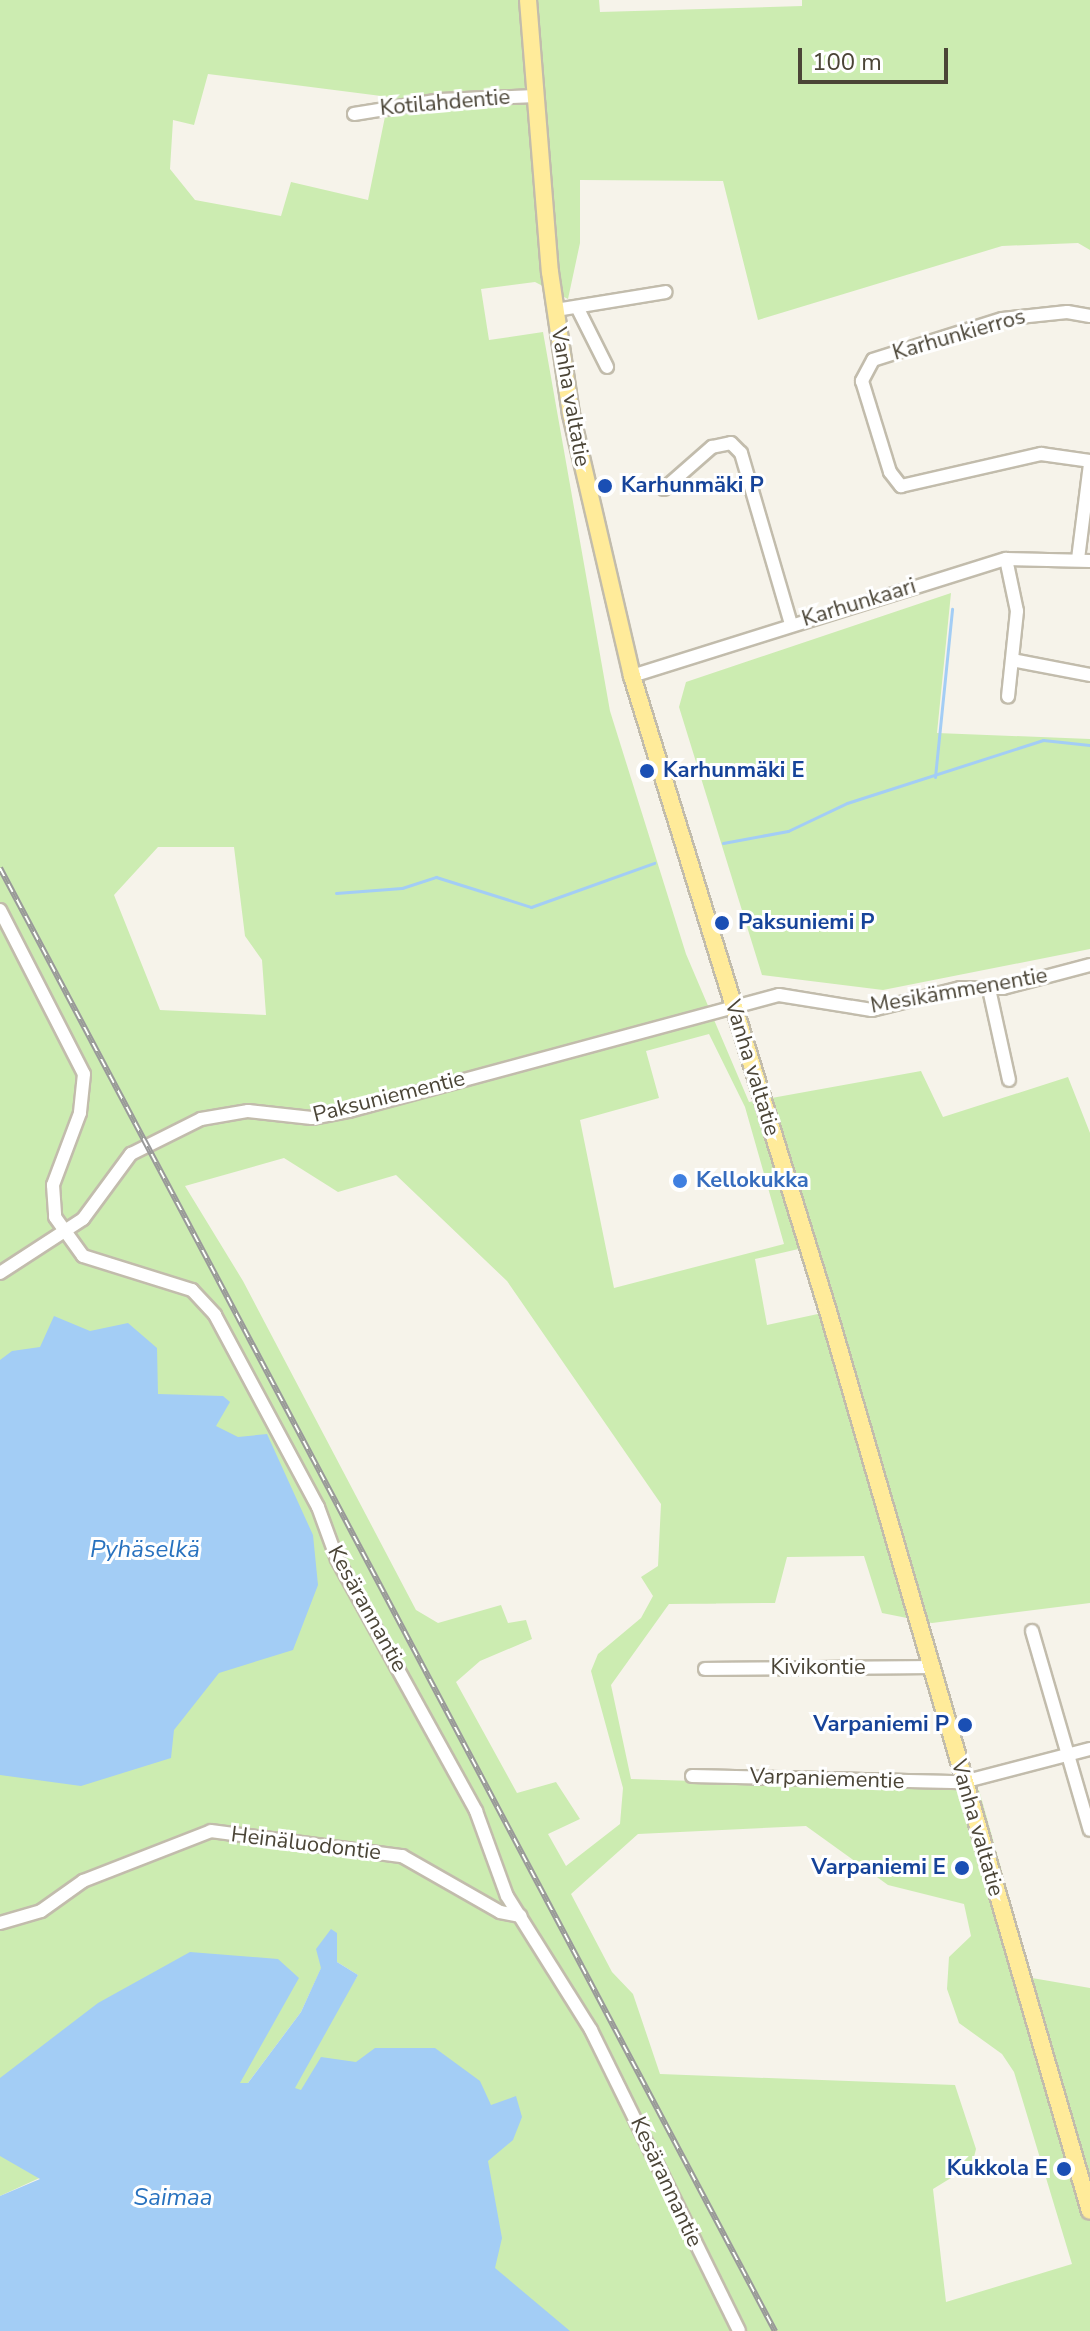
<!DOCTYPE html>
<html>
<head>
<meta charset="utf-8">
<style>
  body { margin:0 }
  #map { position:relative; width:1090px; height:2331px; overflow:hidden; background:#f6f3ea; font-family:"Nunito Sans",sans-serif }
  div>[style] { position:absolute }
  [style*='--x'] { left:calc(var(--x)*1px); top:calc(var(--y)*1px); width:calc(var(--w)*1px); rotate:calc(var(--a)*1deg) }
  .green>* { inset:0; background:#ccecb1 }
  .water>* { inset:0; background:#a3cdf5 }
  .stream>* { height:3px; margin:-1.5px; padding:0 1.5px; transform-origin:1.5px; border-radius:1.5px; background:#a3cdf5 }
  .roads { filter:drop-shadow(2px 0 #c2bcac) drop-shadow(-2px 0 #c2bcac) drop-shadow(0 2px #c2bcac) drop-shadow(0 -2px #c2bcac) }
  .minor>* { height:12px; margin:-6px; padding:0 6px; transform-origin:6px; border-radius:6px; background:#fff }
  .major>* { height:16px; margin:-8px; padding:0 8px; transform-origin:8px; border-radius:8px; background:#ffeb9a }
  .rail>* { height:6px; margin-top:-3px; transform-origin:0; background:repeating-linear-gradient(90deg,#fff 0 9px,#999 0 18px); box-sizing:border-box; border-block:2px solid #999 }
  .dots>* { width:22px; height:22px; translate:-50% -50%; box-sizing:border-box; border:4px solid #fff; border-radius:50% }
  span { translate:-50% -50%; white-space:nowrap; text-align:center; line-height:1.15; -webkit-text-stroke:6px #fff; paint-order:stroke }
  .street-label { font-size:22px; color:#4b4537 }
  .transit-label { font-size:22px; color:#164399; font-weight:700 }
  .left { translate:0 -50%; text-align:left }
  .right { translate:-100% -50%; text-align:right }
  .shop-label { font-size:22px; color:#366cbe; font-weight:700 }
  .water-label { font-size:24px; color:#2872bf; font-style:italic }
  .scale { position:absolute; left:798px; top:48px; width:150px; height:36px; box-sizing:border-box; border:4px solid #4b4537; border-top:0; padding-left:10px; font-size:24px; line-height:28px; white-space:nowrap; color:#4b4537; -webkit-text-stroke:6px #fff; paint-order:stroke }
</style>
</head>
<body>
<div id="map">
  <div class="green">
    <i style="clip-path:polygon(evenodd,0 0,599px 0,600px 12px,802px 6px,802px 0,1090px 0,1090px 250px,1078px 243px,1002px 246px,758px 320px,723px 181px,580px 180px,580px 243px,568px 299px,535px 282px,481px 289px,489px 340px,543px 332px,610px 711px,686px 954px,749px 1102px,921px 1071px,943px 1117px,1068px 1077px,1090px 1133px,1090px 1603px,932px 1623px,882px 1613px,864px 1556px,787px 1557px,775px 1603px,669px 1604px,611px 1685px,631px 1779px,979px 1790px,1032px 1978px,1090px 1988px,1090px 2331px,344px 2331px,225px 2186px,358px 1975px,337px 1962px,337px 1934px,301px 2012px,248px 2083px,0 2196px,0 0,208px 74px,389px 97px,368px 200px,291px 182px,281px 216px,195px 200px,170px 169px,173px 120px,194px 125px,208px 74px,0 0,158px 847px,234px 847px,245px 936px,262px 960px,266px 1015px,160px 1010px,114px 895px,158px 847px,0 0,709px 1034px,745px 1107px,784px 1244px,614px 1288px,580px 1120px,659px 1098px,646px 1051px,709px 1034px,0 0,284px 1158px,338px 1192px,396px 1175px,507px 1281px,661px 1504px,658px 1566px,641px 1577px,653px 1596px,641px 1618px,598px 1654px,591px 1671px,623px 1788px,620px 1824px,566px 1866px,548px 1834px,580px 1819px,556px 1782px,517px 1793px,456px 1682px,480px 1661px,532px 1639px,526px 1620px,508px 1623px,501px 1605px,438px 1623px,416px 1610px,243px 1281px,185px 1186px,284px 1158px,0 0,807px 1247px,827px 1312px,767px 1325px,755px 1259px,807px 1247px,0 0,806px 1826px,888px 1885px,964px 1904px,971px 1936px,949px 1957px,947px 1989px,959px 2023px,1002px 2054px,1014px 2072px,1072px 2264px,946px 2302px,933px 2189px,972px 2165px,976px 2149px,955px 2085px,660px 2074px,633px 1994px,612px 1972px,571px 1894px,638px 1834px,806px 1826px)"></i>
    <i style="clip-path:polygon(951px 593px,937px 733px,1090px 739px,1090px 949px,883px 990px,762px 975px,679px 707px,686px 682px)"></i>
  </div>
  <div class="water">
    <i style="clip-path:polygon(54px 1316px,90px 1331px,128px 1323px,157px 1348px,158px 1394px,223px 1396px,230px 1402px,216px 1426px,238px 1437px,267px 1434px,313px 1535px,318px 1585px,293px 1650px,219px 1673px,174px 1730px,171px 1758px,81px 1786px,0 1775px,0 1360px,12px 1351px,40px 1347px)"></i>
    <i style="clip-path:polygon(331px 1929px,337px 1933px,337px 1962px,358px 1975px,295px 2088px,301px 2090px,321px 2057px,356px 2062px,375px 2048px,435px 2048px,480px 2081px,491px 2105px,516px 2096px,522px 2117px,513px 2140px,488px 2161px,502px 2238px,495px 2268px,570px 2331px,0 2331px,0 2196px,40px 2179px,0 2156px,0 2078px,98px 2003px,190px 1952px,278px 1959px,299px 1978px,240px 2083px,248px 2083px,301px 2012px,321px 1968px,316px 1949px)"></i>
  </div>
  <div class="stream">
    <i style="--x:935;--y:777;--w:169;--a:-84.2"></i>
    <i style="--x:723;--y:843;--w:66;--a:-10.5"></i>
    <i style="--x:788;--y:831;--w:65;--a:-25.4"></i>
    <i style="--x:847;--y:803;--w:206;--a:-17.8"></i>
    <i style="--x:1043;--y:740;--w:47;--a:6.1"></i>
    <i style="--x:336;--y:893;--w:66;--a:-4.3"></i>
    <i style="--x:402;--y:888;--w:36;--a:-18"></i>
    <i style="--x:436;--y:877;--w:100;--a:17.5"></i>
    <i style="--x:531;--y:907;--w:131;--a:-19.7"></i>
  </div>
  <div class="roads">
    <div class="minor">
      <i style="--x:354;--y:114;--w:87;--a:-9.2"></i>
      <i style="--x:440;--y:100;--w:96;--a:-2.4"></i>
      <i style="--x:577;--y:307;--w:67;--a:63.4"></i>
      <i style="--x:556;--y:310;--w:111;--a:-9.3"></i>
      <i style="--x:1090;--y:316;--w:23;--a:-170"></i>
      <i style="--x:1067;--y:312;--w:65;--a:173.9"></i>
      <i style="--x:1002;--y:319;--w:135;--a:162.4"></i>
      <i style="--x:873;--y:360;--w:24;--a:118"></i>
      <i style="--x:862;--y:381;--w:95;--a:72.9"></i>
      <i style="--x:890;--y:472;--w:18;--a:52"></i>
      <i style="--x:901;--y:486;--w:144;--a:-12.9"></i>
      <i style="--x:1041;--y:454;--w:49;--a:8.1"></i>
      <i style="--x:664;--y:489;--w:64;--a:-41.2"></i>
      <i style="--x:712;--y:447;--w:19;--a:-12"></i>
      <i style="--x:731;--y:443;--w:14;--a:45"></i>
      <i style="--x:741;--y:453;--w:178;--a:73.7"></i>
      <i style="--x:1006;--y:559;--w:53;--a:78.1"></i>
      <i style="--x:1017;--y:611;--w:86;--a:96"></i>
      <i style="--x:1078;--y:559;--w:96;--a:-82.8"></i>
      <i style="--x:1012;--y:660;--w:79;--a:10.9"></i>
      <i style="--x:632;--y:676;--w:392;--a:-17.4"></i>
      <i style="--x:1006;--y:559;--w:84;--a:1.4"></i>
      <i style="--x:0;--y:910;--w:184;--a:62.9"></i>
      <i style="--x:84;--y:1074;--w:39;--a:96"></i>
      <i style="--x:80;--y:1113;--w:77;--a:110.6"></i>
      <i style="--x:53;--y:1185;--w:32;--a:86"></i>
      <i style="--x:55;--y:1217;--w:48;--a:54.3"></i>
      <i style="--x:83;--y:1256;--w:114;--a:17.3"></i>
      <i style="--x:192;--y:1290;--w:34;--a:47"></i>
      <i style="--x:215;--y:1315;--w:218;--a:61.8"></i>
      <i style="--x:318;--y:1507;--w:55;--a:69.9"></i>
      <i style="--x:337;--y:1559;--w:288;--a:61.1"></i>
      <i style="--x:476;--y:1811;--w:90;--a:70"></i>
      <i style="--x:507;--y:1896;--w:158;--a:57.9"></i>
      <i style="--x:591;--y:2030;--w:335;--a:63.8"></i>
      <i style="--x:989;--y:989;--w:93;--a:77.6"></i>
      <i style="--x:0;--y:1273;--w:99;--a:-33"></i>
      <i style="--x:83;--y:1219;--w:81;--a:-53.6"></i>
      <i style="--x:131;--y:1154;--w:78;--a:-26.6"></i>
      <i style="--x:201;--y:1119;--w:48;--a:-9.7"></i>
      <i style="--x:248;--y:1111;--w:64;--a:6.2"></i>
      <i style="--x:312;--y:1118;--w:38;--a:-11"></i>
      <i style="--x:349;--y:1111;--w:445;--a:-15.1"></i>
      <i style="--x:779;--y:995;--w:94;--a:9.2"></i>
      <i style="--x:872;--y:1010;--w:91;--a:-14"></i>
      <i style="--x:960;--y:988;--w:43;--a:0"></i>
      <i style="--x:1003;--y:988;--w:90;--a:-14.8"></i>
      <i style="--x:1032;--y:1631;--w:207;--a:73.8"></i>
      <i style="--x:705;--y:1669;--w:225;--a:-0.5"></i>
      <i style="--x:692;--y:1776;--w:271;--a:1.3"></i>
      <i style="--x:963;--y:1782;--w:131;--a:-14.6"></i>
      <i style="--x:0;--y:1923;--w:43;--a:-16.3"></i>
      <i style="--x:41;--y:1911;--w:52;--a:-35.5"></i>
      <i style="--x:83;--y:1881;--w:137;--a:-21.3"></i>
      <i style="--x:211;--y:1831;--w:193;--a:7.5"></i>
      <i style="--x:402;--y:1856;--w:113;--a:29.7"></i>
      <i style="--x:500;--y:1912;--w:21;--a:11"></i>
    </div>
    <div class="major">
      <i style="--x:528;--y:0;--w:273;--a:85.4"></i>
      <i style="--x:550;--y:272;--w:144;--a:81.6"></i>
      <i style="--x:571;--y:414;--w:269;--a:76.9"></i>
      <i style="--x:632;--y:676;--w:665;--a:72.85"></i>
      <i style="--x:828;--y:1311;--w:937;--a:73.77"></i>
    </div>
  </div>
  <div class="rail">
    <i style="--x:0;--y:868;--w:1656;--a:62.09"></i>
  </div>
  <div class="dots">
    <i style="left:605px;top:486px;background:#1a4fb4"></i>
    <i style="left:647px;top:771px;background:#1a4fb4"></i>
    <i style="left:722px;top:923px;background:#1a4fb4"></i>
    <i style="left:680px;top:1181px;background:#3f7fe0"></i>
    <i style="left:965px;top:1725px;background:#1a4fb4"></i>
    <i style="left:962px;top:1868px;background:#1a4fb4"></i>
    <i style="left:1064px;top:2169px;background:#1a4fb4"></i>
  </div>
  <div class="street-label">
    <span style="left:445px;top:103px;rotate:-5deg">Kotilahdentie</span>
    <span style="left:959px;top:335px;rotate:-16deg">Karhunkierros</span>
    <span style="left:570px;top:397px;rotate:80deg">Vanha valtatie</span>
    <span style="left:859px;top:603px;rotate:-17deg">Karhunkaari</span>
    <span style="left:959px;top:991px;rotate:-10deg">Mesikämmenentie</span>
    <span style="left:752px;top:1068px;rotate:73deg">Vanha valtatie</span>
    <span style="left:389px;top:1097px;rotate:-14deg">Paksuniementie</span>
    <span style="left:367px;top:1609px;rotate:61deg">Kesärannantie</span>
    <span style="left:818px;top:1668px">Kivikontie</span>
    <span style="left:827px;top:1779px;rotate:2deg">Varpaniementie</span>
    <span style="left:977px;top:1828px;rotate:74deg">Vanha valtatie</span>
    <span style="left:306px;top:1844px;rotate:7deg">Heinäluodontie</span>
    <span style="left:666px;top:2182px;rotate:65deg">Kesärannantie</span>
  </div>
  <div class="transit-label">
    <span class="left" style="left:621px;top:486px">Karhunmäki P</span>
    <span class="left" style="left:663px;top:771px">Karhunmäki E</span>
    <span class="left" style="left:738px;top:923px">Paksuniemi P</span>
    <span class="right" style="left:949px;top:1725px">Varpaniemi P</span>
    <span class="right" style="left:946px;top:1868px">Varpaniemi E</span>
    <span class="right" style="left:1048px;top:2169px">Kukkola E</span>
  </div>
  <div class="shop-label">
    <span class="left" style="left:696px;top:1181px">Kellokukka</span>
  </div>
  <div class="water-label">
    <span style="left:145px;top:1550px">Pyhäselkä</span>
    <span style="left:173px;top:2198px">Saimaa</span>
  </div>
  <div class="scale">100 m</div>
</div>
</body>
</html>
